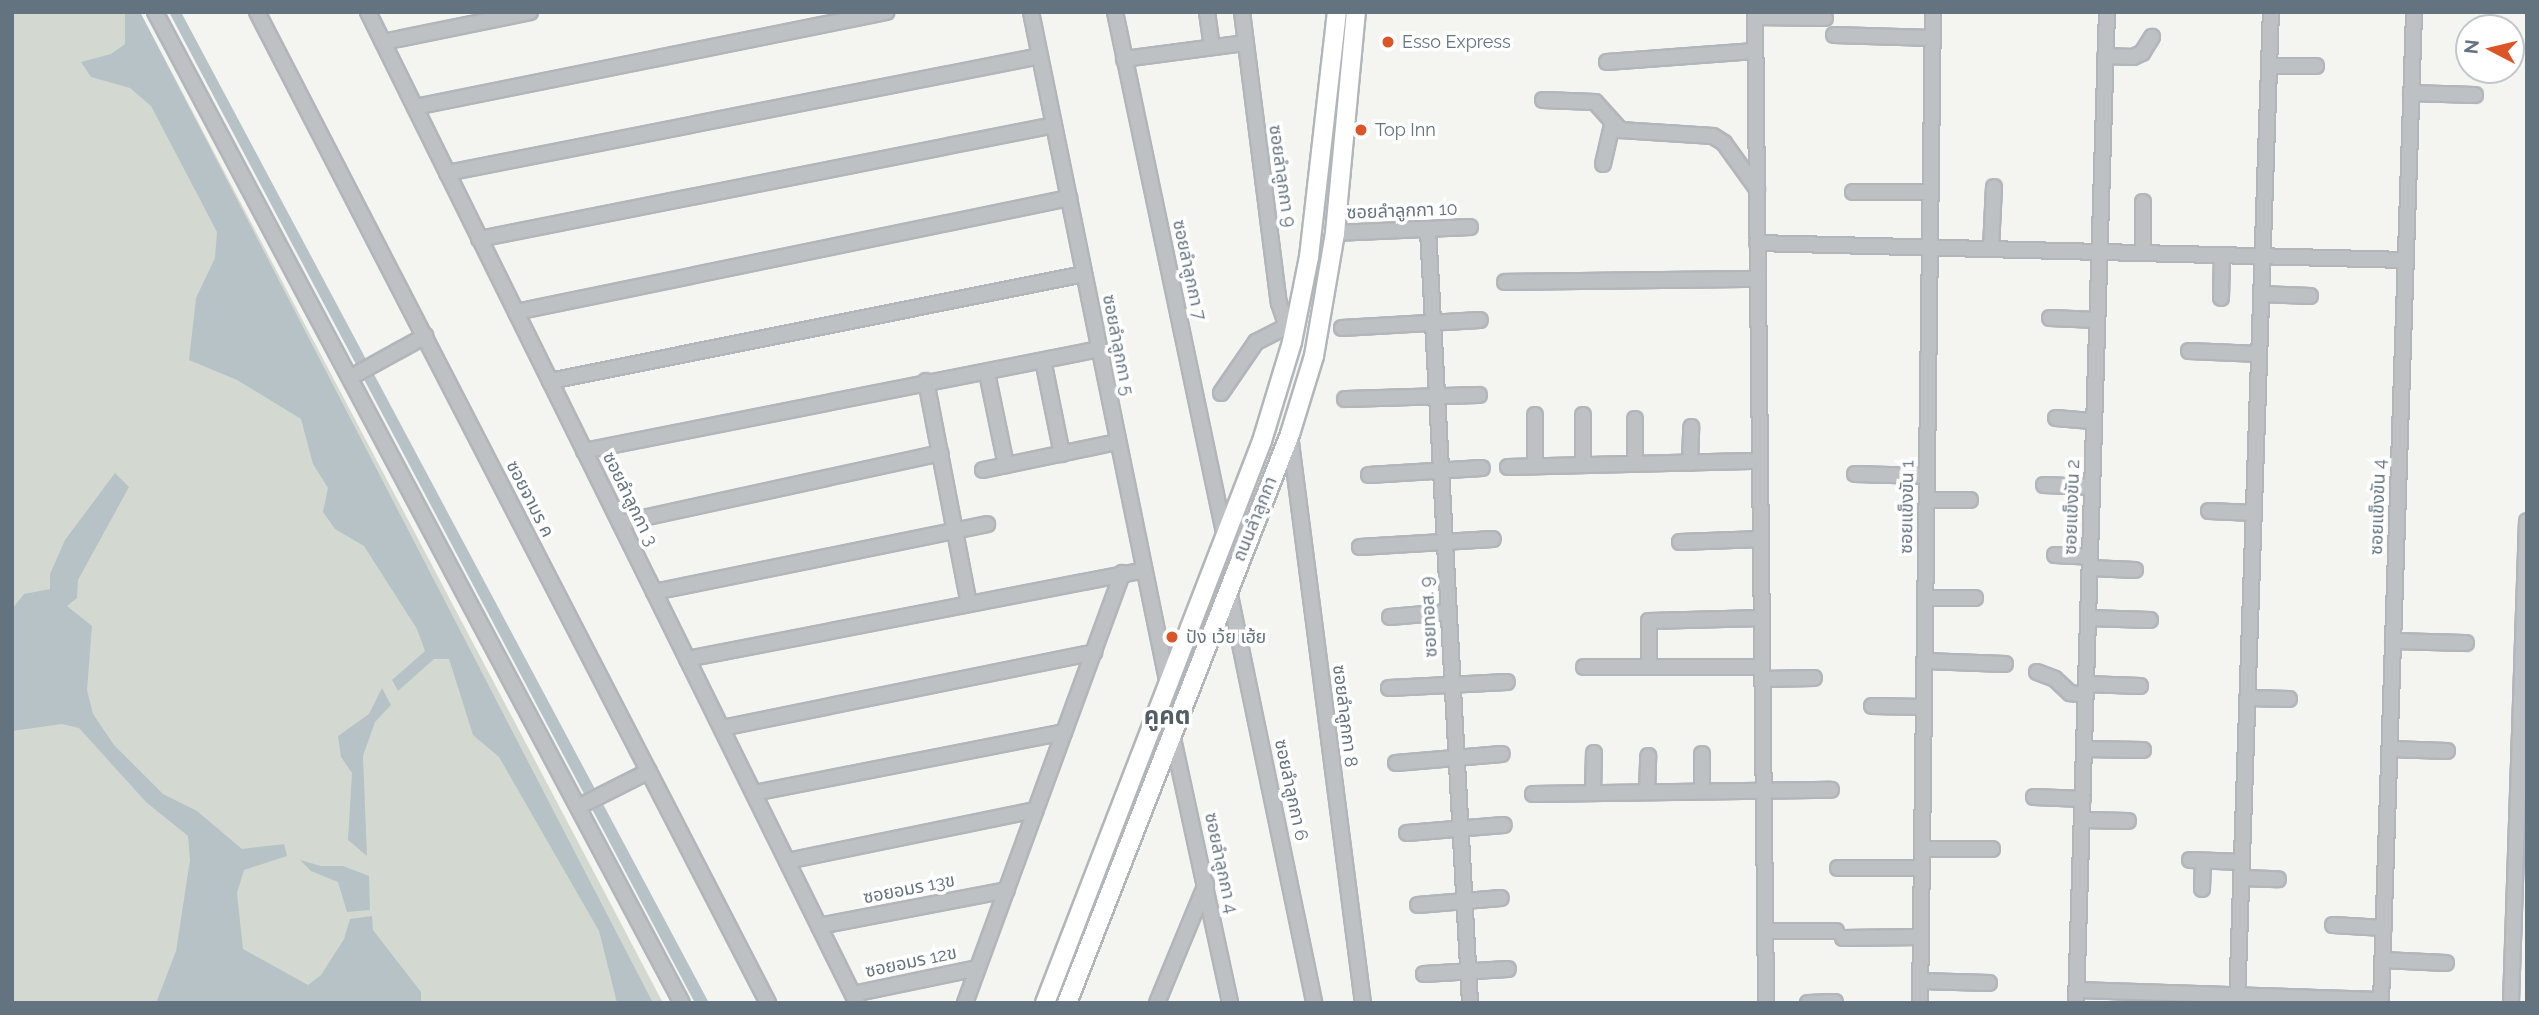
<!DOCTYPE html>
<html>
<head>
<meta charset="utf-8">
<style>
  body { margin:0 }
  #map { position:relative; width:2539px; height:1015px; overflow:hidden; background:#f4f4f0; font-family:Raleway,"Noto Sans Thai",sans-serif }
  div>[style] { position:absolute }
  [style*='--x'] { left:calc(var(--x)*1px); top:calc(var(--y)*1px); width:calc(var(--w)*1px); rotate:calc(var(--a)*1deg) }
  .green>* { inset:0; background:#d3d9d0 }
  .water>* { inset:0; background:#b7c2c7 }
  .roads { filter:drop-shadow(2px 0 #b2b6ba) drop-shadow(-2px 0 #b2b6ba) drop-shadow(0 2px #b2b6ba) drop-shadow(0 -2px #b2b6ba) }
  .minor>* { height:14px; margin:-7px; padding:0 7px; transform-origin:7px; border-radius:7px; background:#bdc1c4 }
  .major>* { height:18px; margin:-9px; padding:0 9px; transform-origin:9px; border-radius:9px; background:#fff }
  .dots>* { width:19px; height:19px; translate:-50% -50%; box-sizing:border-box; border:4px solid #fff; border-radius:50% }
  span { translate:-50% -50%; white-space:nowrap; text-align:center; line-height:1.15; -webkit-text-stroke:7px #fff; paint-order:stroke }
  .poi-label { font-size:18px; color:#647380 }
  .left { translate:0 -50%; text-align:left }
  .street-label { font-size:18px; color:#647380 }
  .district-label { font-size:24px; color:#525d66; font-weight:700 }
  .frame { position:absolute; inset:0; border:14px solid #647380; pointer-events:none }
  .north { position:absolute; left:2455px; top:14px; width:70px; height:70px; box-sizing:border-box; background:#fff; border:2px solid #c1c7cc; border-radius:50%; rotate:277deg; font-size:19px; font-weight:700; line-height:28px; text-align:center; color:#647380 }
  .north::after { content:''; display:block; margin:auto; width:24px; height:32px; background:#dc5528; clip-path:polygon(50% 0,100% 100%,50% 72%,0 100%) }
</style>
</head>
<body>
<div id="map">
  <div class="green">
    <i style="clip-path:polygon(12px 12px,140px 12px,663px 1003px,12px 1003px)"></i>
  </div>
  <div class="water">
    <i style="clip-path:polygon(125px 12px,140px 12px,653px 1003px,617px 1003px,599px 931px,499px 757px,473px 735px,449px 659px,434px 659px,398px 691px,392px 680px,425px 651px,417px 629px,364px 546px,335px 529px,323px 512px,328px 488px,313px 464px,301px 419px,237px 380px,189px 360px,196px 298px,215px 258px,217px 232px,151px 106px,130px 88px,91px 77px,81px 62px,111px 54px,125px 44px)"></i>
    <i style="clip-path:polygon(169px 12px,181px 12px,709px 1003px,695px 1003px)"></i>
    <i style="clip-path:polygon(115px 473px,129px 487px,78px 580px,77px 598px,67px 606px,92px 626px,87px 690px,93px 714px,114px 745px,163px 794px,197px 811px,242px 849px,284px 844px,287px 856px,244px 870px,237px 893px,243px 949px,308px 985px,321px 975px,344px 939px,350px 919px,372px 916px,373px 930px,421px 992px,421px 1003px,156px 1003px,176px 951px,190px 860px,188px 836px,146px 802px,79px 728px,62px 724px,12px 731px,12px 609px,24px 594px,50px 589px,50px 574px,65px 540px)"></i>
    <i style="clip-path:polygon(382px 688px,391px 705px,375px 722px,363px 756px,367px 856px,348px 840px,352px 773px,341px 757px,338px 736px,369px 714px)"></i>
    <i style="clip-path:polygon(300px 860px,321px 866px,343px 866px,369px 876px,370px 910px,347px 912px,338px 882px,311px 871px)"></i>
  </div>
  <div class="roads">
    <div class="minor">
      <i style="--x:155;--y:12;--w:1122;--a:62"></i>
      <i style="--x:257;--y:12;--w:1115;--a:62.72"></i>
      <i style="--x:368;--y:12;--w:1105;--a:63.74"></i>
      <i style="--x:1031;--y:12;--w:687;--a:78.49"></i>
      <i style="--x:1115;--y:12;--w:536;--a:78.17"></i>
      <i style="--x:1207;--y:12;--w:35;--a:82"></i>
      <i style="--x:1242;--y:12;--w:293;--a:82.8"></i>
      <i style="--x:1279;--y:303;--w:41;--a:71.6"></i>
      <i style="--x:1755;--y:12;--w:991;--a:89.36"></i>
      <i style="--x:1755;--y:17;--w:70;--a:0.8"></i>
      <i style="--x:1834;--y:35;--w:98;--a:1.8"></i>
      <i style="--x:383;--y:42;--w:150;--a:-11.5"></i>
      <i style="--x:2105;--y:56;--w:28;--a:2"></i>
      <i style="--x:2133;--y:57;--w:10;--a:-24"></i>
      <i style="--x:2142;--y:53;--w:19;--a:-58"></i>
      <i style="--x:1124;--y:59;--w:122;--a:-7.5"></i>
      <i style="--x:1607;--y:62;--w:148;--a:-4.3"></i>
      <i style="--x:2269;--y:66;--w:47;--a:0"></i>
      <i style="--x:2411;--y:93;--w:64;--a:1.8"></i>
      <i style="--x:1543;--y:100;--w:52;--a:2.2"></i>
      <i style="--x:1595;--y:102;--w:38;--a:48"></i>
      <i style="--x:1620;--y:130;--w:93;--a:3.7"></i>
      <i style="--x:1713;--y:136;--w:13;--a:32"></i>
      <i style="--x:1724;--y:143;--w:57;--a:54.3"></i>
      <i style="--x:415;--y:107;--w:481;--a:-11.4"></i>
      <i style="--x:1603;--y:164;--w:40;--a:-77"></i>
      <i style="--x:447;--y:173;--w:604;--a:-11.16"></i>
      <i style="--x:1853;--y:192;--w:78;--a:0"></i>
      <i style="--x:2143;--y:202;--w:50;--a:90"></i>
      <i style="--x:1428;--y:230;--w:774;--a:86.89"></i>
      <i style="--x:1335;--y:233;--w:135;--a:-2.5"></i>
      <i style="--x:479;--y:239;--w:586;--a:-11.21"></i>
      <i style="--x:1757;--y:243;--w:649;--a:1.5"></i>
      <i style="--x:1991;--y:248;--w:61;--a:-87.2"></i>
      <i style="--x:1505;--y:282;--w:253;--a:-0.7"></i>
      <i style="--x:2261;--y:294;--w:49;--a:2.3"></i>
      <i style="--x:2221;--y:298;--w:43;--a:-88.7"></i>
      <i style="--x:516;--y:312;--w:565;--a:-11.65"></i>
      <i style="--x:2050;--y:318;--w:47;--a:2.4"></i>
      <i style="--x:1342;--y:328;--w:138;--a:-3.3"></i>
      <i style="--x:2189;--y:351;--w:70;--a:2.5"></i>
      <i style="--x:1044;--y:365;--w:91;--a:78.6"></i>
      <i style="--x:351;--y:377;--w:85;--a:-29"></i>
      <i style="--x:988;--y:378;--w:89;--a:78.3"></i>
      <i style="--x:550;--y:381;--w:545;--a:-11.33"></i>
      <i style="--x:926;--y:381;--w:227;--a:79.1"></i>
      <i style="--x:1221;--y:393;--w:62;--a:-55.5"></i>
      <i style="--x:1256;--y:342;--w:33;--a:-27"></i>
      <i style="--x:1345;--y:399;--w:134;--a:-1.7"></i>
      <i style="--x:1535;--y:415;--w:51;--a:90"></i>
      <i style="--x:2056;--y:418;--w:38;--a:5"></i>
      <i style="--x:1290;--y:435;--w:573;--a:82.68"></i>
      <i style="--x:584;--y:451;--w:525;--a:-11.2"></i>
      <i style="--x:1690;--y:463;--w:36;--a:-88"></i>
      <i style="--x:1583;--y:464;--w:49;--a:-90"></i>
      <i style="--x:1635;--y:464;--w:45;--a:-90"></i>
      <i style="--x:1508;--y:467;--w:252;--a:-1.4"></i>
      <i style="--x:983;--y:470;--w:137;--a:-11.8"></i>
      <i style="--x:1855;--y:474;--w:72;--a:1.6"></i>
      <i style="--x:1369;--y:475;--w:113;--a:-3.5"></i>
      <i style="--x:2044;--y:485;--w:48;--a:2.4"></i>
      <i style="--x:1927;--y:500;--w:43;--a:0"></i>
      <i style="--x:2209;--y:511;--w:45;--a:2.5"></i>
      <i style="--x:620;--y:523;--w:328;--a:-12.3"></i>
      <i style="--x:1680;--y:542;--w:81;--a:-2.1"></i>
      <i style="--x:1360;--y:547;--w:133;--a:-3.4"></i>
      <i style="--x:2055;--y:555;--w:35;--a:3"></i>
      <i style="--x:2090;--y:568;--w:45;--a:2.5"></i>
      <i style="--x:1228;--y:586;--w:426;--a:78.3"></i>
      <i style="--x:654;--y:592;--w:340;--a:-11.5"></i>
      <i style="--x:1925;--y:598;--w:50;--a:0"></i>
      <i style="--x:1390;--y:617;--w:58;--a:-4.9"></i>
      <i style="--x:2088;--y:618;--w:62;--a:1.8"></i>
      <i style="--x:2393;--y:641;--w:73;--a:1.6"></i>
      <i style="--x:687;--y:659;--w:465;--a:-11"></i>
      <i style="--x:1925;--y:661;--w:80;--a:2.1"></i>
      <i style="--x:1584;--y:667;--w:178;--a:0"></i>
      <i style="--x:1649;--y:667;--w:46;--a:-90"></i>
      <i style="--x:1649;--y:621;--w:113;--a:-1.5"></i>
      <i style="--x:2037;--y:672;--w:19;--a:21"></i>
      <i style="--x:2055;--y:679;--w:21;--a:43"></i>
      <i style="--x:2070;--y:693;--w:16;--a:7"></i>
      <i style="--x:1762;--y:679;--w:52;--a:-1.1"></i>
      <i style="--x:2086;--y:684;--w:54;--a:2.1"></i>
      <i style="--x:1389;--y:688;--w:118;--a:-2.9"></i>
      <i style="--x:2247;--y:698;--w:42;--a:1.4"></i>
      <i style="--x:1872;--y:706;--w:52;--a:1.1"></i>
      <i style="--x:722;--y:728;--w:380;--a:-11.5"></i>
      <i style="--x:1172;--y:734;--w:275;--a:77.8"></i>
      <i style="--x:2084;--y:749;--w:59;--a:1"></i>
      <i style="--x:2390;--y:749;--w:57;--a:2"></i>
      <i style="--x:1702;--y:754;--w:37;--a:90"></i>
      <i style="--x:1396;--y:763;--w:106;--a:-4.9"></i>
      <i style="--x:1647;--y:792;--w:36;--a:-88"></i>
      <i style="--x:754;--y:793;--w:316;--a:-11.1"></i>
      <i style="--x:1593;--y:793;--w:40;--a:-88.6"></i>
      <i style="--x:1533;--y:794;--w:298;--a:-0.8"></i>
      <i style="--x:2034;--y:797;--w:49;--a:2.3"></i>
      <i style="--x:580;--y:806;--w:77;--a:-26.9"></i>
      <i style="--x:2082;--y:820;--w:46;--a:1.2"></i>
      <i style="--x:1407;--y:833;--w:97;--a:-4.7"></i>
      <i style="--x:1922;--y:849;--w:70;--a:0"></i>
      <i style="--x:2190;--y:860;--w:52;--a:2.2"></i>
      <i style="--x:787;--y:861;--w:254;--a:-11.6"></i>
      <i style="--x:1838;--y:868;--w:84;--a:0"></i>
      <i style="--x:2241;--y:878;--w:37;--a:2"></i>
      <i style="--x:2202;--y:889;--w:28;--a:-88"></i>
      <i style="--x:1418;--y:905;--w:83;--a:-4.8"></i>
      <i style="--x:2333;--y:925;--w:51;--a:3.4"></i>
      <i style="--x:819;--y:926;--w:191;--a:-10.8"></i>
      <i style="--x:1765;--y:931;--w:71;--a:0"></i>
      <i style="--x:1843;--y:938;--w:78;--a:-0.7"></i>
      <i style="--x:2383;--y:960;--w:63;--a:2.7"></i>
      <i style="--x:1424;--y:974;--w:84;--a:-3.4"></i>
      <i style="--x:1921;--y:981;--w:68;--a:1.7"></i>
      <i style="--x:2077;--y:990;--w:304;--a:1.9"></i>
      <i style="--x:853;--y:994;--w:127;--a:-11.8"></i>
      <i style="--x:965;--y:1003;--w:458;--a:-69.9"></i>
      <i style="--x:1157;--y:1003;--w:129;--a:-67.6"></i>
      <i style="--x:1808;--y:1003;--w:27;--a:-2"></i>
      <i style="--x:1920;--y:1003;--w:991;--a:-89.25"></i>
      <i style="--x:2076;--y:1003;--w:991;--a:-88.21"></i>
      <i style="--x:2237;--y:1003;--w:992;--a:-88.04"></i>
      <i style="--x:2381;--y:1003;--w:992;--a:-88.09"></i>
      <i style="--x:2511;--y:1003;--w:482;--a:-88.1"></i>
    </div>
    <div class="major">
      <i style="--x:1045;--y:1003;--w:602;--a:-68.89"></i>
      <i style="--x:1262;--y:441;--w:103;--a:-73.1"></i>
      <i style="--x:1292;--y:342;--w:87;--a:-78.7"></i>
      <i style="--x:1309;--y:257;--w:247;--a:-83.5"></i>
      <i style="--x:1067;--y:1003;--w:611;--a:-68.6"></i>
      <i style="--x:1290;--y:434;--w:82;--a:-72.9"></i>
      <i style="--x:1314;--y:356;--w:125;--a:-80.3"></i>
      <i style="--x:1335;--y:233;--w:222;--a:-84.6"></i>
    </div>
  </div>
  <div class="dots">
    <i style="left:1388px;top:42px;background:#dc5528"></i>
    <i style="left:1361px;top:130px;background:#dc5528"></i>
    <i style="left:1172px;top:637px;background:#dc5528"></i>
  </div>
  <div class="poi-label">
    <span class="left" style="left:1402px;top:42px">Esso Express</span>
    <span class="left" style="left:1375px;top:130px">Top Inn</span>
    <span class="left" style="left:1186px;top:637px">ปัง เว้ย เฮ้ย</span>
  </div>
  <div class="street-label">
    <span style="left:1282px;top:176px;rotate:82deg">ซอยลำลูกกา 9</span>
    <span style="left:1402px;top:211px;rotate:-2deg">ซอยลำลูกกา 10</span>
    <span style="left:1189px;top:270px;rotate:78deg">ซอยลำลูกกา 7</span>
    <span style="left:1118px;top:345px;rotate:79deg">ซอยลำลูกกา 5</span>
    <span style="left:530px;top:499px;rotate:63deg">ซอยจามร ค</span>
    <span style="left:630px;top:499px;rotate:64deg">ซอยลำลูกกา 3</span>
    <span style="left:1907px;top:507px;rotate:-89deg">ซอยแข็งขัน 1</span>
    <span style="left:2072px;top:507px;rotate:-88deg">ซอยแข็งขัน 2</span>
    <span style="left:2378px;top:507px;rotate:-88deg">ซอยแข็งขัน 4</span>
    <span style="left:1255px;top:519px;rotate:-68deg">ถนนลำลูกกา</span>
    <span style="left:1429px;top:617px;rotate:-93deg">ซอยทอส. 9</span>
    <span style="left:1345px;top:716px;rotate:83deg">ซอยลำลูกกา 8</span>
    <span style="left:1291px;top:790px;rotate:78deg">ซอยลำลูกกา 6</span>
    <span style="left:1221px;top:863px;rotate:78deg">ซอยลำลูกกา 4</span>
    <span style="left:909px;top:889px;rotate:-11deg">ซอยอมร 13ข</span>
    <span style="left:911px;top:962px;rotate:-12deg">ซอยอมร 12ข</span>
  </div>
  <div class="district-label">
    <span style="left:1167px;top:716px">คูคต</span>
  </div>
  <div class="frame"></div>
  <div class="north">N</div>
</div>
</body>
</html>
